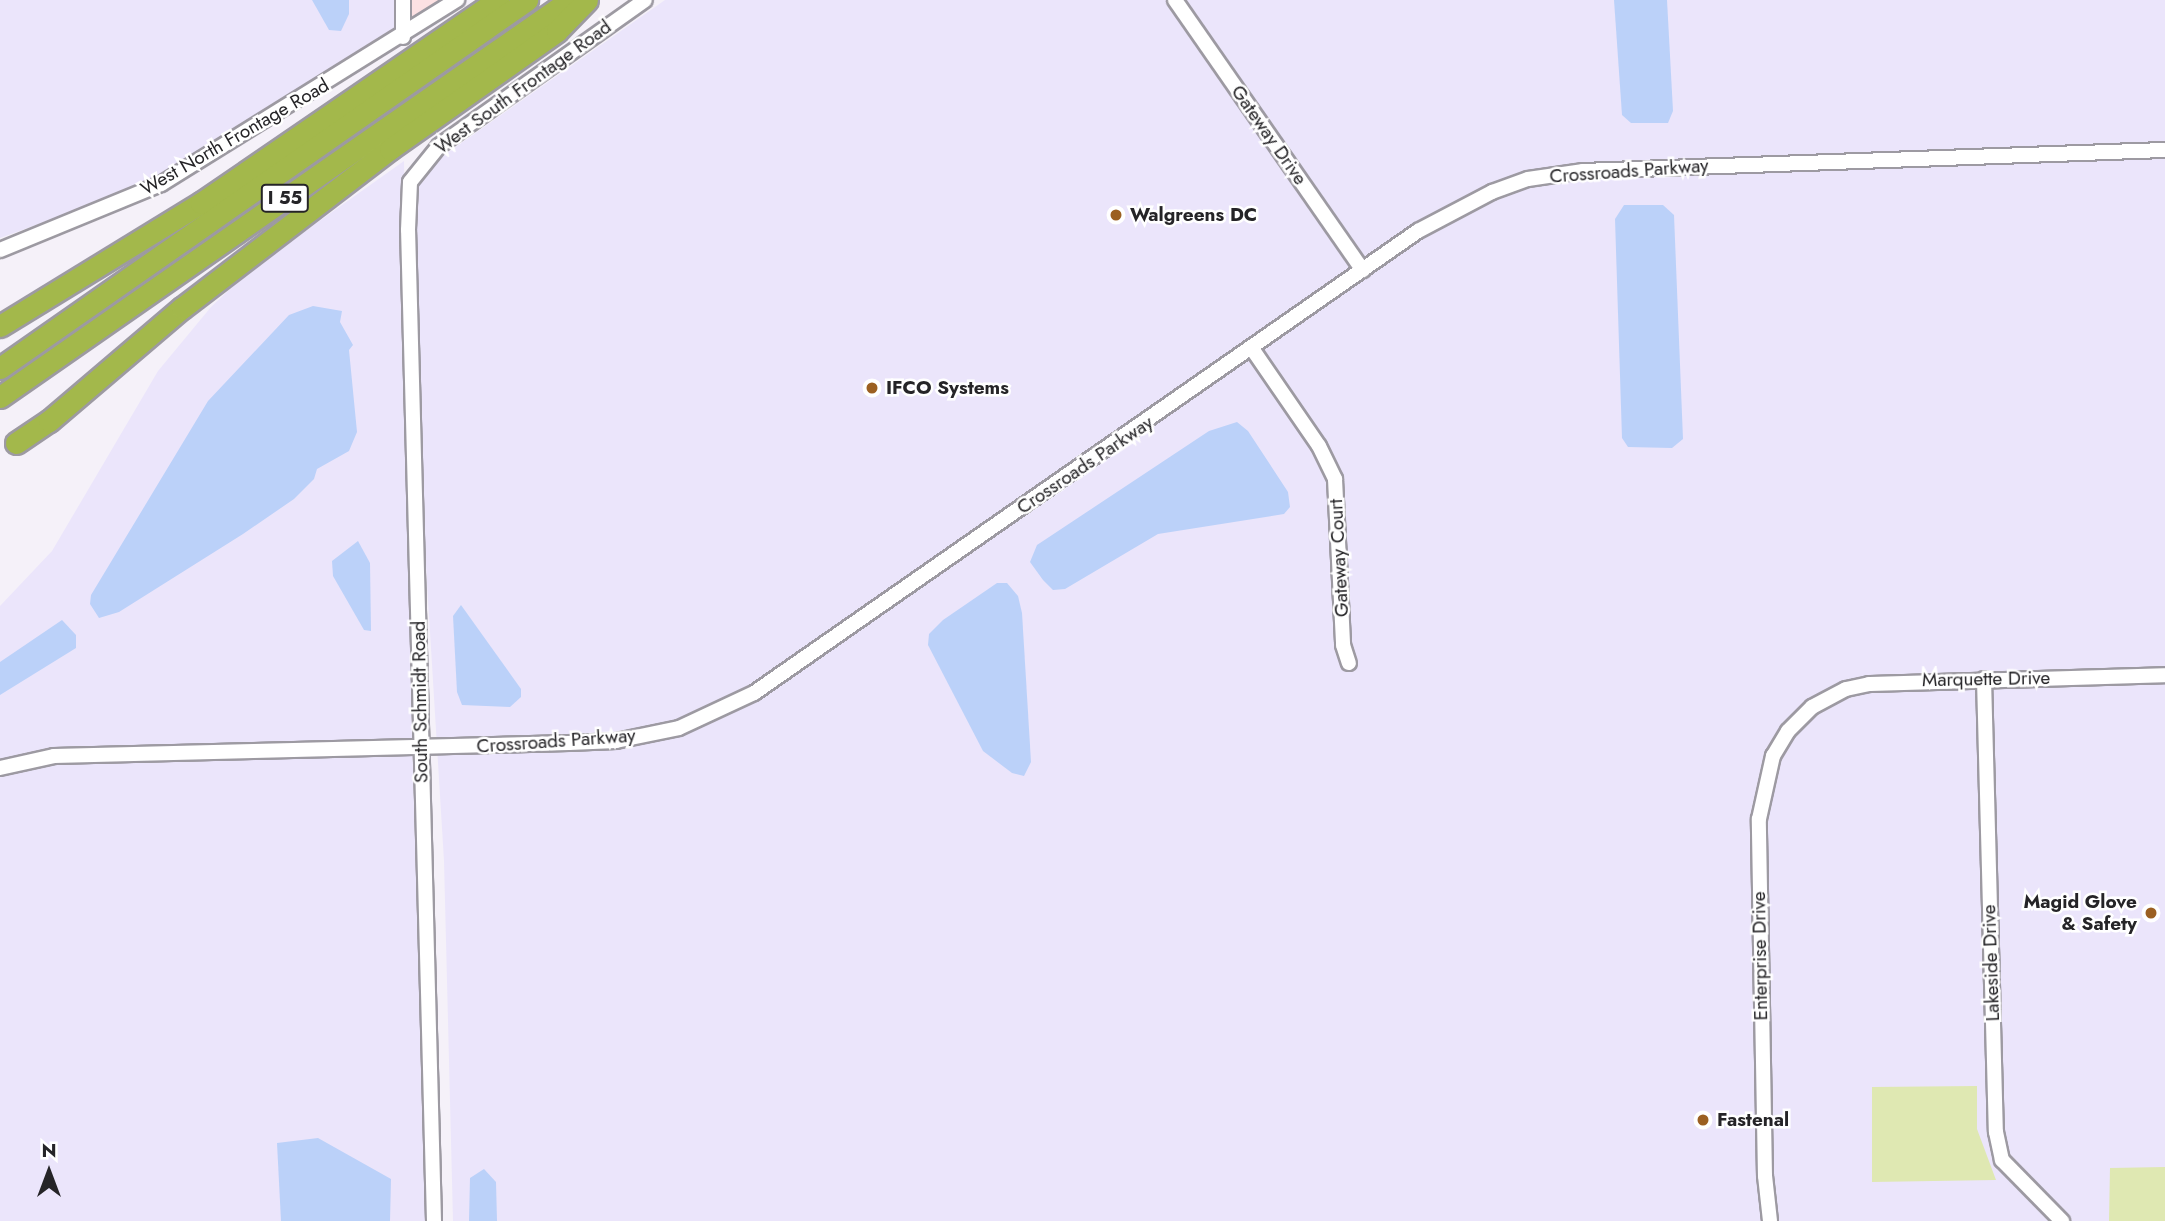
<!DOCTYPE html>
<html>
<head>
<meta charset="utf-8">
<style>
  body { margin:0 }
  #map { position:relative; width:2165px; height:1221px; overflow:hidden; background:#f5f1f9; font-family:Jost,sans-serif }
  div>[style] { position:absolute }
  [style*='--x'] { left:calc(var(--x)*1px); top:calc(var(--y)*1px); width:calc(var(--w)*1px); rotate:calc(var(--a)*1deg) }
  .commercial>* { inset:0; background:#fce1e3 }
  .industrial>* { inset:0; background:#ebe5fb }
  .green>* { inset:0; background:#dfe8b2 }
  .water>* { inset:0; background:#bbd1f9 }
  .roads { filter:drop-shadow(2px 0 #9d9aa2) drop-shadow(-2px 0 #9d9aa2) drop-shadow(0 2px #9d9aa2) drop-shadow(0 -2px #9d9aa2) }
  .minor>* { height:14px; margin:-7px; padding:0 7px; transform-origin:7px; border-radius:7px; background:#fff }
  .highway>* { height:21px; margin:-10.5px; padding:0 10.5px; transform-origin:10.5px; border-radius:10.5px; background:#a3b84b }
  .dots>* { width:19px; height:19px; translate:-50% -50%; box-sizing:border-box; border:4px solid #fff; border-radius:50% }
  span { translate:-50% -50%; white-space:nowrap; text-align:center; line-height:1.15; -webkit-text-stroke:5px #fff; paint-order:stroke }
  .shield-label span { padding:2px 5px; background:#fff; border:2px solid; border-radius:5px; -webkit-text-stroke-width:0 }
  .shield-label { font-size:18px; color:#252427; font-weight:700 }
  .street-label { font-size:19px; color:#252427 }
  .poi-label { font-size:19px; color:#252427; font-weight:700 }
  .left { translate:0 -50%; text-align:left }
  .right { translate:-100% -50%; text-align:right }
  .north { position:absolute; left:14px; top:1137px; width:70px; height:70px; -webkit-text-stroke:5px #fff; paint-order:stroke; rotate:0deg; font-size:19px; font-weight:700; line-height:28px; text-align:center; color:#252427 }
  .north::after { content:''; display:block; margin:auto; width:24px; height:32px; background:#252427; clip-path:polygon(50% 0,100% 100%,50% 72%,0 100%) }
</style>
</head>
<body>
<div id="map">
  <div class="commercial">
    <i style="clip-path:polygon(410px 0,441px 0,410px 22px)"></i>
  </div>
  <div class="industrial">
    <i style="clip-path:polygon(0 0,396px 0,397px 34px,155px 182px,0 238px)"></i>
    <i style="clip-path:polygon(665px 0,2165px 0,2165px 1221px,453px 1221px,444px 861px,420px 468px,416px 187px,437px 160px)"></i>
    <i style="clip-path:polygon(404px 161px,412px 737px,426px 1221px,0 1221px,0 606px,52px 551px,158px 371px,211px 307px,249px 271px)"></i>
  </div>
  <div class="green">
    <i style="clip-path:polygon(1977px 1086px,1977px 1129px,1996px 1180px,1872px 1182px,1872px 1087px)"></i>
    <i style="clip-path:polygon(2165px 1167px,2165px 1221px,2109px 1221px,2110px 1168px)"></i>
  </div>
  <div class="water">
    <i style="clip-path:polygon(312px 0,349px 0,349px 14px,341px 31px,329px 30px)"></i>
    <i style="clip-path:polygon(1614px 0,1667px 0,1673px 111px,1668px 123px,1631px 123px,1622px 115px)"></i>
    <i style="clip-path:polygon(1624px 205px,1663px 205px,1674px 215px,1683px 439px,1672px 448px,1628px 447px,1622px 438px,1615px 219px)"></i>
    <i style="clip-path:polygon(313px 306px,342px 311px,340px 322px,353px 345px,349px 350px,357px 432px,349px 451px,317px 469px,314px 479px,294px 499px,243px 534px,119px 612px,99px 618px,90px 604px,91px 595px,208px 401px,289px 315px)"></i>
    <i style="clip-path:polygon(1237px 422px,1248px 431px,1288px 492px,1290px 507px,1284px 514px,1158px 534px,1065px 589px,1053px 590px,1043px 580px,1030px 562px,1037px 545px,1209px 431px)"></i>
    <i style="clip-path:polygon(358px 541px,370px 563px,371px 631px,364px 630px,333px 576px,332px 561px)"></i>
    <i style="clip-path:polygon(997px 583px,1007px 583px,1018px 596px,1022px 613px,1031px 762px,1024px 776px,1012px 773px,983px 751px,928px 645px,929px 634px,943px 620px)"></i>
    <i style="clip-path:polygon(461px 605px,521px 689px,521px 697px,510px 707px,462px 705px,457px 692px,453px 616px)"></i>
    <i style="clip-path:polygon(62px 620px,76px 635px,76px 648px,0 695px,0 662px)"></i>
    <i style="clip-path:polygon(318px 1138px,391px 1179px,390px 1221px,281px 1221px,277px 1143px)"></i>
    <i style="clip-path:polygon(484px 1169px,496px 1182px,497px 1221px,469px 1221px,470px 1178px)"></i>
  </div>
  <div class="roads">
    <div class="minor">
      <i style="--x:403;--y:0;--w:37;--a:90"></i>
      <i style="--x:1175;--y:0;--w:329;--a:55.2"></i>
      <i style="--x:0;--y:250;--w:174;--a:-22.3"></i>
      <i style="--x:161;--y:184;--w:349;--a:-31.9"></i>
      <i style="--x:1253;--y:350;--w:116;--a:55.5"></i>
      <i style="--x:1319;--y:446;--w:37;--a:64"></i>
      <i style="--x:1335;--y:479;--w:166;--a:87.2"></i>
      <i style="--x:1343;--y:645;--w:19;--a:72"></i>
      <i style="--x:1984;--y:679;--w:453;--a:88.5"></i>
      <i style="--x:1996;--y:1132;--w:29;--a:78"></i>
      <i style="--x:2002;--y:1160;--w:86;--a:45.5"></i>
      <i style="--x:0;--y:768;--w:55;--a:-12.5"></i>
      <i style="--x:54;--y:756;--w:515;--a:-1.45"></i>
      <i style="--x:569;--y:743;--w:47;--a:-2.4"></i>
      <i style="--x:616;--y:741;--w:64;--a:-11.7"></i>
      <i style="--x:679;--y:728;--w:83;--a:-25"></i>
      <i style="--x:754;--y:693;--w:809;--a:-34.83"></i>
      <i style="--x:1418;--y:231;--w:84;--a:-27.8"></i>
      <i style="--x:1492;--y:192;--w:38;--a:-20"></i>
      <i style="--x:1528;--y:179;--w:56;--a:-8.3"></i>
      <i style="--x:1583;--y:171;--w:582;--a:-2.07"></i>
      <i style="--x:434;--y:1221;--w:991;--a:-91.5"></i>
      <i style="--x:408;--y:230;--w:48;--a:-87.6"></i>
      <i style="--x:410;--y:182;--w:46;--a:-51.1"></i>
      <i style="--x:439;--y:146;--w:252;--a:-35.3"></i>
      <i style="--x:1770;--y:1221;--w:45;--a:-96.3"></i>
      <i style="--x:1765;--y:1176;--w:357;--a:-91"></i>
      <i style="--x:1759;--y:819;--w:65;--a:-77.5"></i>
      <i style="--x:1773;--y:756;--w:29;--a:-59"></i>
      <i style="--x:1788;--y:731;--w:34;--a:-45"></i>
      <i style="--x:1812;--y:707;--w:38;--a:-28"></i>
      <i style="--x:1846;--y:689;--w:24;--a:-12"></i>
      <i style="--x:1869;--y:684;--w:296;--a:-1.7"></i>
    </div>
    <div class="highway">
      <i style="--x:0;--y:326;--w:236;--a:-31.5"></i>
      <i style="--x:201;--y:203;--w:360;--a:-34.4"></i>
      <i style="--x:0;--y:368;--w:643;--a:-34.93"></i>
      <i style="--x:0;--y:397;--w:695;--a:-34.86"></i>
      <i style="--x:16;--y:443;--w:40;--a:-34"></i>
      <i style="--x:49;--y:421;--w:175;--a:-40.4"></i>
      <i style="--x:182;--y:308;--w:262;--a:-37.4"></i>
      <i style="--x:390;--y:149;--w:204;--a:-35.2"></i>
      <i style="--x:557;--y:31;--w:43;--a:-45.9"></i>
    </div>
  </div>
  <div class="dots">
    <i style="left:1116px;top:215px;background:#9b5f21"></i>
    <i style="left:872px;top:388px;background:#9b5f21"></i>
    <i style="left:2151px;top:913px;background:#9b5f21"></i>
    <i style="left:1703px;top:1120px;background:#9b5f21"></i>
  </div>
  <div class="shield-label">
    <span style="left:285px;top:198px">I 55</span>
  </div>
  <div class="street-label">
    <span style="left:523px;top:87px;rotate:-36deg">West South Frontage Road</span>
    <span style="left:1269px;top:135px;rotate:55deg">Gateway Drive</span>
    <span style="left:235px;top:137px;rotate:-30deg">West North Frontage Road</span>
    <span style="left:1629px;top:171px;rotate:-4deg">Crossroads Parkway</span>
    <span style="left:1085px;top:465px;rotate:-34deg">Crossroads Parkway</span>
    <span style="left:1339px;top:558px;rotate:-93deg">Gateway Court</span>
    <span style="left:1986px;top:679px;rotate:-1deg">Marquette Drive</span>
    <span style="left:420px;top:702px;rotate:-91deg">South Schmidt Road</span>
    <span style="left:556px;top:741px;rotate:-4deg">Crossroads Parkway</span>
    <span style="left:1760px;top:956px;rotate:-91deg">Enterprise Drive</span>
    <span style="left:1991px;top:963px;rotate:-92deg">Lakeside Drive</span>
  </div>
  <div class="poi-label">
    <span class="left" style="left:1130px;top:215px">Walgreens DC</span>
    <span class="left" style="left:886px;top:388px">IFCO Systems</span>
    <span class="right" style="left:2137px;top:913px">Magid Glove<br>&amp; Safety</span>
    <span class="left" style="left:1717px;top:1120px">Fastenal</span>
  </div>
  <div class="north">N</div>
</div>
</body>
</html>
